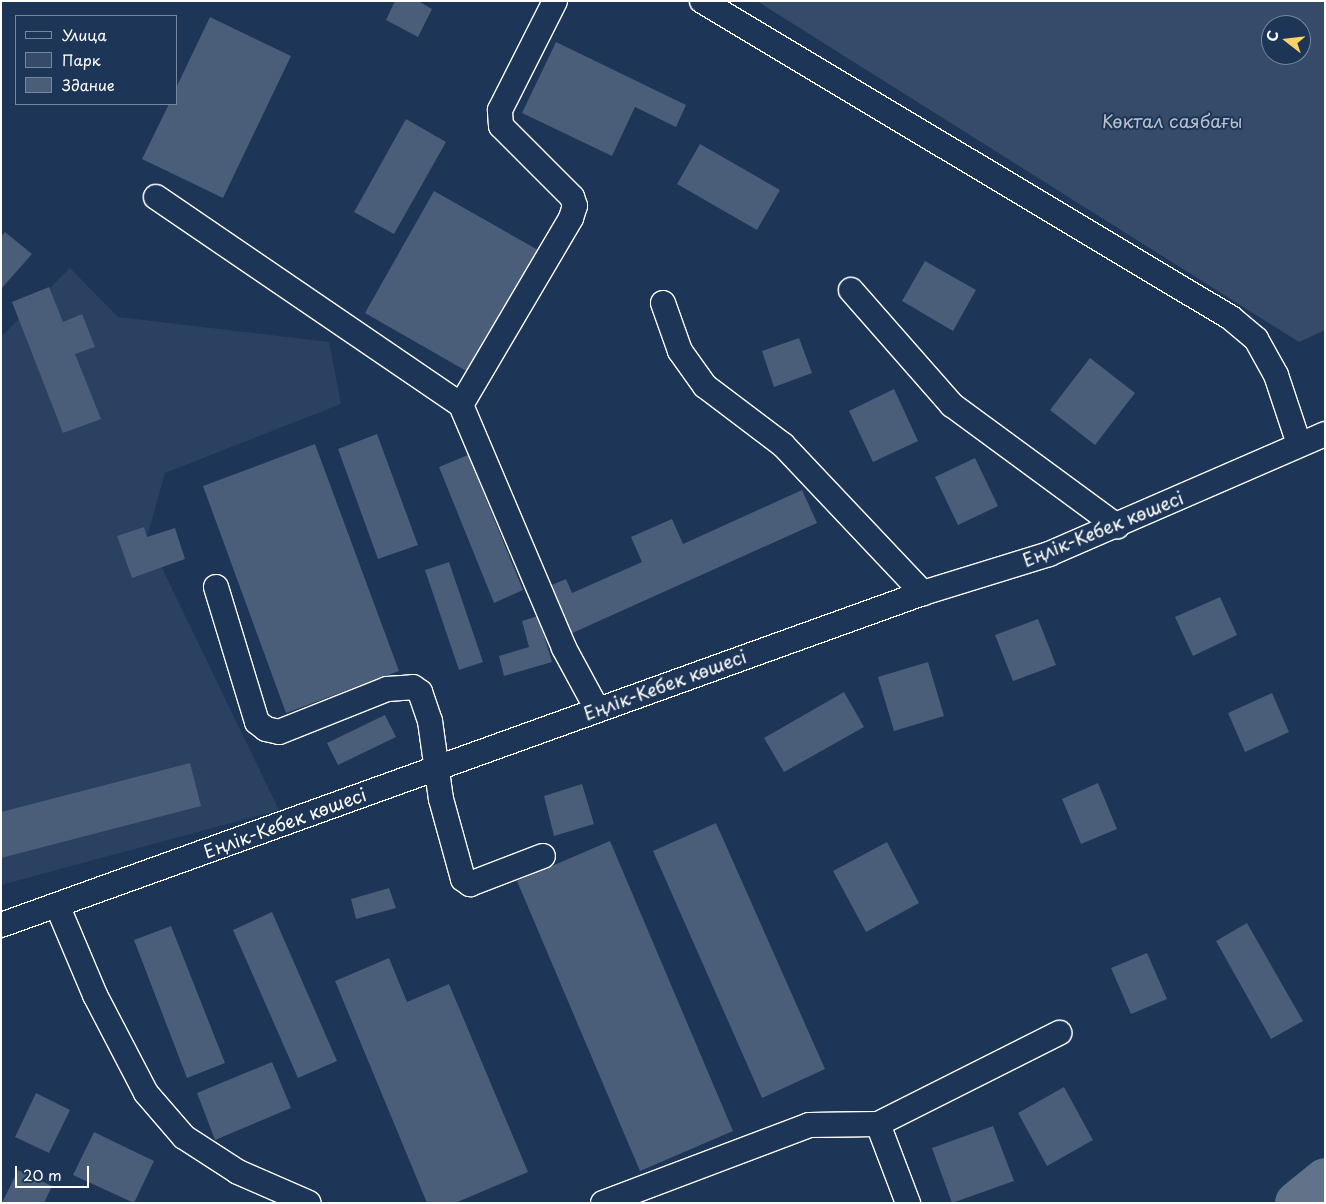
<!DOCTYPE html>
<html>
<head>
<meta charset="utf-8">
<style>
  body { margin:0 }
  #map { position:relative; width:1326px; height:1204px; overflow:hidden; background:#1d3557; font-family:"Playpen Sans",sans-serif }
  div>[style] { position:absolute }
  [style*='--x'] { left:calc(var(--x)*1px); top:calc(var(--y)*1px); width:calc(var(--w)*1px); rotate:calc(var(--a)*1deg) }
  .built>* { inset:0; background:#2a4161 }
  .green>* { inset:0; background:#364b69 }
  .river>* { height:44px; margin:-22px; padding:0 22px; transform-origin:22px; border-radius:22px; background:#617289 }
  .building>* { inset:0; background:#4a5d79 }
  .roads { filter:drop-shadow(1px 0 #fff) drop-shadow(-1px 0 #fff) drop-shadow(0 1px #fff) drop-shadow(0 -1px #fff) }
  .minor>* { height:24px; margin:-12px; padding:0 12px; transform-origin:12px; border-radius:12px; background:#1d3557 }
  span { translate:-50% -50%; white-space:nowrap; text-align:center; line-height:1.15; -webkit-text-stroke:4px #1d3557; paint-order:stroke }
  .park-label { font-size:18px; color:#b9c0ca }
  .street-label { font-size:18px; color:#fff }
  .frame { position:absolute; inset:0; border:2px solid #fff; pointer-events:none }
  .legend { position:absolute; left:15px; top:15px; width:162px; height:90px; box-sizing:border-box; background:#1d3557; border:1px solid #77869a; margin:0; padding:6px 9px; list-style:none; font-size:15px; color:#fff }
  .legend li { display:flex; align-items:center; gap:10px; height:25px }
  .legend b { width:25px; border:1px solid #77869a }
  .north { position:absolute; left:1261px; top:15px; width:50px; height:50px; box-sizing:border-box; background:#1d3557; border:1px solid #77869a; border-radius:50%; rotate:286deg; font-size:14px; font-weight:700; line-height:20px; text-align:center; color:#fff }
  .north::after { content:''; display:block; margin:auto; width:18px; height:22px; background:#ffd166; clip-path:polygon(50% 0,100% 100%,50% 72%,0 100%) }
  .scale { position:absolute; left:15px; top:1166px; width:74px; height:22px; box-sizing:border-box; border:2px solid #fff; border-top:0; padding-left:6px; font-size:15px; line-height:18px; white-space:nowrap; color:#fff; -webkit-text-stroke:4px #1d3557; paint-order:stroke }
</style>
</head>
<body>
<div id="map">
  <div class="built">
    <i style="clip-path:polygon(70px 268px,118px 317px,329px 342px,341px 404px,165px 473px,147px 537px,279px 810px,1px 885px,1px 337px)"></i>
  </div>
  <div class="green">
    <i style="clip-path:polygon(evenodd,757px 1px,1325px 1px,1325px 330px,1299px 342px,757px 1px,1271px 25px,1301px 25px,1301px 55px,1271px 55px,1271px 25px)"></i>
  </div>
  <div class="river">
    <i style="--x:1297;--y:1203;--w:36;--a:-39"></i>
  </div>
  <div class="building">
    <i style="clip-path:polygon(395px 1px,418px 1px,432px 9px,418px 37px,386px 20px)"></i>
    <i style="clip-path:polygon(210px 17px,291px 56px,223px 198px,142px 159px,169px 104px,176px 104px,176px 88px)"></i>
    <i style="clip-path:polygon(556px 42px,686px 105px,676px 127px,635px 107px,612px 156px,522px 113px)"></i>
    <i style="clip-path:polygon(406px 119px,446px 142px,394px 234px,354px 212px)"></i>
    <i style="clip-path:polygon(700px 144px,780px 190px,757px 230px,677px 184px)"></i>
    <i style="clip-path:polygon(434px 191px,538px 250px,468px 372px,365px 313px)"></i>
    <i style="clip-path:polygon(5px 232px,32px 254px,1px 289px,1px 237px)"></i>
    <i style="clip-path:polygon(925px 261px,976px 290px,953px 331px,902px 301px)"></i>
    <i style="clip-path:polygon(49px 287px,63px 322px,82px 314px,95px 347px,75px 354px,101px 419px,63px 433px,12px 302px)"></i>
    <i style="clip-path:polygon(799px 338px,812px 373px,774px 387px,762px 351px)"></i>
    <i style="clip-path:polygon(1090px 358px,1135px 393px,1095px 445px,1050px 410px)"></i>
    <i style="clip-path:polygon(894px 389px,918px 441px,873px 462px,849px 411px)"></i>
    <i style="clip-path:polygon(377px 434px,418px 545px,378px 559px,338px 449px)"></i>
    <i style="clip-path:polygon(315px 444px,399px 671px,286px 713px,203px 486px)"></i>
    <i style="clip-path:polygon(468px 455px,523px 590px,494px 603px,439px 467px)"></i>
    <i style="clip-path:polygon(975px 458px,998px 506px,958px 525px,935px 477px)"></i>
    <i style="clip-path:polygon(802px 490px,817px 523px,568px 635px,547px 587px,566px 579px,572px 593px,642px 562px,631px 537px,672px 519px,683px 544px)"></i>
    <i style="clip-path:polygon(144px 527px,147px 537px,175px 528px,185px 559px,132px 578px,117px 536px)"></i>
    <i style="clip-path:polygon(449px 562px,483px 662px,459px 670px,425px 570px)"></i>
    <i style="clip-path:polygon(1220px 597px,1237px 635px,1193px 656px,1175px 617px)"></i>
    <i style="clip-path:polygon(538px 616px,552px 662px,504px 676px,499px 656px,529px 647px,522px 621px)"></i>
    <i style="clip-path:polygon(1038px 619px,1056px 665px,1013px 681px,995px 635px)"></i>
    <i style="clip-path:polygon(928px 662px,944px 716px,894px 731px,878px 677px)"></i>
    <i style="clip-path:polygon(844px 692px,864px 727px,784px 772px,764px 738px)"></i>
    <i style="clip-path:polygon(1272px 693px,1289px 732px,1245px 752px,1228px 713px)"></i>
    <i style="clip-path:polygon(385px 715px,396px 737px,338px 765px,327px 743px)"></i>
    <i style="clip-path:polygon(190px 763px,201px 806px,1px 858px,1px 812px)"></i>
    <i style="clip-path:polygon(1098px 783px,1117px 829px,1081px 844px,1062px 799px)"></i>
    <i style="clip-path:polygon(582px 784px,594px 824px,554px 836px,544px 796px)"></i>
    <i style="clip-path:polygon(716px 823px,825px 1069px,762px 1098px,653px 851px)"></i>
    <i style="clip-path:polygon(610px 841px,733px 1131px,640px 1171px,517px 881px)"></i>
    <i style="clip-path:polygon(887px 842px,919px 903px,866px 932px,833px 871px)"></i>
    <i style="clip-path:polygon(389px 888px,396px 908px,356px 919px,351px 899px)"></i>
    <i style="clip-path:polygon(272px 912px,337px 1061px,298px 1078px,233px 930px)"></i>
    <i style="clip-path:polygon(1247px 923px,1303px 1021px,1271px 1039px,1216px 941px)"></i>
    <i style="clip-path:polygon(171px 926px,225px 1063px,187px 1078px,134px 940px)"></i>
    <i style="clip-path:polygon(1147px 953px,1167px 999px,1131px 1014px,1111px 968px)"></i>
    <i style="clip-path:polygon(389px 958px,407px 1002px,449px 984px,528px 1172px,455px 1203px,427px 1203px,335px 981px)"></i>
    <i style="clip-path:polygon(272px 1062px,291px 1108px,215px 1140px,197px 1093px)"></i>
    <i style="clip-path:polygon(1064px 1087px,1093px 1140px,1047px 1166px,1018px 1113px)"></i>
    <i style="clip-path:polygon(36px 1093px,70px 1110px,49px 1153px,15px 1137px)"></i>
    <i style="clip-path:polygon(993px 1126px,1014px 1181px,952px 1203px,932px 1148px)"></i>
    <i style="clip-path:polygon(94px 1132px,154px 1161px,134px 1203px,73px 1175px)"></i>
    <i style="clip-path:polygon(18px 1170px,52px 1186px,44px 1203px,2px 1203px)"></i>
  </div>
  <div class="roads">
    <div class="minor">
      <i style="--x:702;--y:1;--w:617;--a:30.93"></i>
      <i style="--x:1231;--y:318;--w:33;--a:40"></i>
      <i style="--x:1256;--y:339;--w:41;--a:60.9"></i>
      <i style="--x:1276;--y:375;--w:73;--a:71.6"></i>
      <i style="--x:156;--y:197;--w:369;--a:34.3"></i>
      <i style="--x:461;--y:405;--w:264;--a:67"></i>
      <i style="--x:564;--y:648;--w:69;--a:61.6"></i>
      <i style="--x:851;--y:290;--w:153;--a:48.7"></i>
      <i style="--x:952;--y:405;--w:205;--a:36.3"></i>
      <i style="--x:663;--y:303;--w:51;--a:70.5"></i>
      <i style="--x:680;--y:351;--w:43;--a:54.5"></i>
      <i style="--x:705;--y:386;--w:98;--a:37.1"></i>
      <i style="--x:783;--y:445;--w:204;--a:46.6"></i>
      <i style="--x:461;--y:405;--w:217;--a:-59.5"></i>
      <i style="--x:571;--y:218;--w:13;--a:-72"></i>
      <i style="--x:575;--y:206;--w:9;--a:-108"></i>
      <i style="--x:572;--y:197;--w:100;--a:-135"></i>
      <i style="--x:501;--y:126;--w:16;--a:-94"></i>
      <i style="--x:500;--y:110;--w:122;--a:-63.2"></i>
      <i style="--x:216;--y:587;--w:141;--a:73.1"></i>
      <i style="--x:257;--y:722;--w:11;--a:38"></i>
      <i style="--x:266;--y:729;--w:13;--a:13"></i>
      <i style="--x:279;--y:732;--w:116;--a:-21.7"></i>
      <i style="--x:387;--y:689;--w:26;--a:-4"></i>
      <i style="--x:413;--y:687;--w:9;--a:36"></i>
      <i style="--x:420;--y:692;--w:31;--a:71"></i>
      <i style="--x:430;--y:721;--w:79;--a:82"></i>
      <i style="--x:441;--y:799;--w:83;--a:74.6"></i>
      <i style="--x:463;--y:879;--w:9;--a:36"></i>
      <i style="--x:470;--y:884;--w:78;--a:-21"></i>
      <i style="--x:57;--y:905;--w:98;--a:67.1"></i>
      <i style="--x:95;--y:995;--w:110;--a:62.5"></i>
      <i style="--x:146;--y:1093;--w:58;--a:49.2"></i>
      <i style="--x:184;--y:1137;--w:64;--a:32.9"></i>
      <i style="--x:238;--y:1172;--w:77;--a:23.6"></i>
      <i style="--x:1;--y:925;--w:980;--a:-19.8"></i>
      <i style="--x:923;--y:593;--w:132;--a:-17.2"></i>
      <i style="--x:1049;--y:554;--w:301;--a:-23.5"></i>
      <i style="--x:878;--y:1124;--w:85;--a:69.2"></i>
      <i style="--x:603;--y:1203;--w:220;--a:-20.7"></i>
      <i style="--x:809;--y:1125;--w:69;--a:-0.8"></i>
      <i style="--x:878;--y:1124;--w:203;--a:-26.7"></i>
    </div>
  </div>
  <div class="park-label">
    <span style="left:1172px;top:121px">Көктал саябағы</span>
  </div>
  <div class="street-label">
    <span style="left:1103px;top:529px;rotate:-22deg">Еңлік-Кебек көшесі</span>
    <span style="left:665px;top:685px;rotate:-20deg">Еңлік-Кебек көшесі</span>
    <span style="left:285px;top:823px;rotate:-20deg">Еңлік-Кебек көшесі</span>
  </div>
  <div class="frame"></div>
  <ul class="legend">
  <li><b style="height:6px;background:#1d3557"></b>Улица</li>
  <li><b style="height:14px;background:#364b69"></b>Парк</li>
  <li><b style="height:14px;background:#4a5d79"></b>Здание</li>
  </ul>
  <div class="north">С</div>
  <div class="scale">20 m</div>
</div>
</body>
</html>
